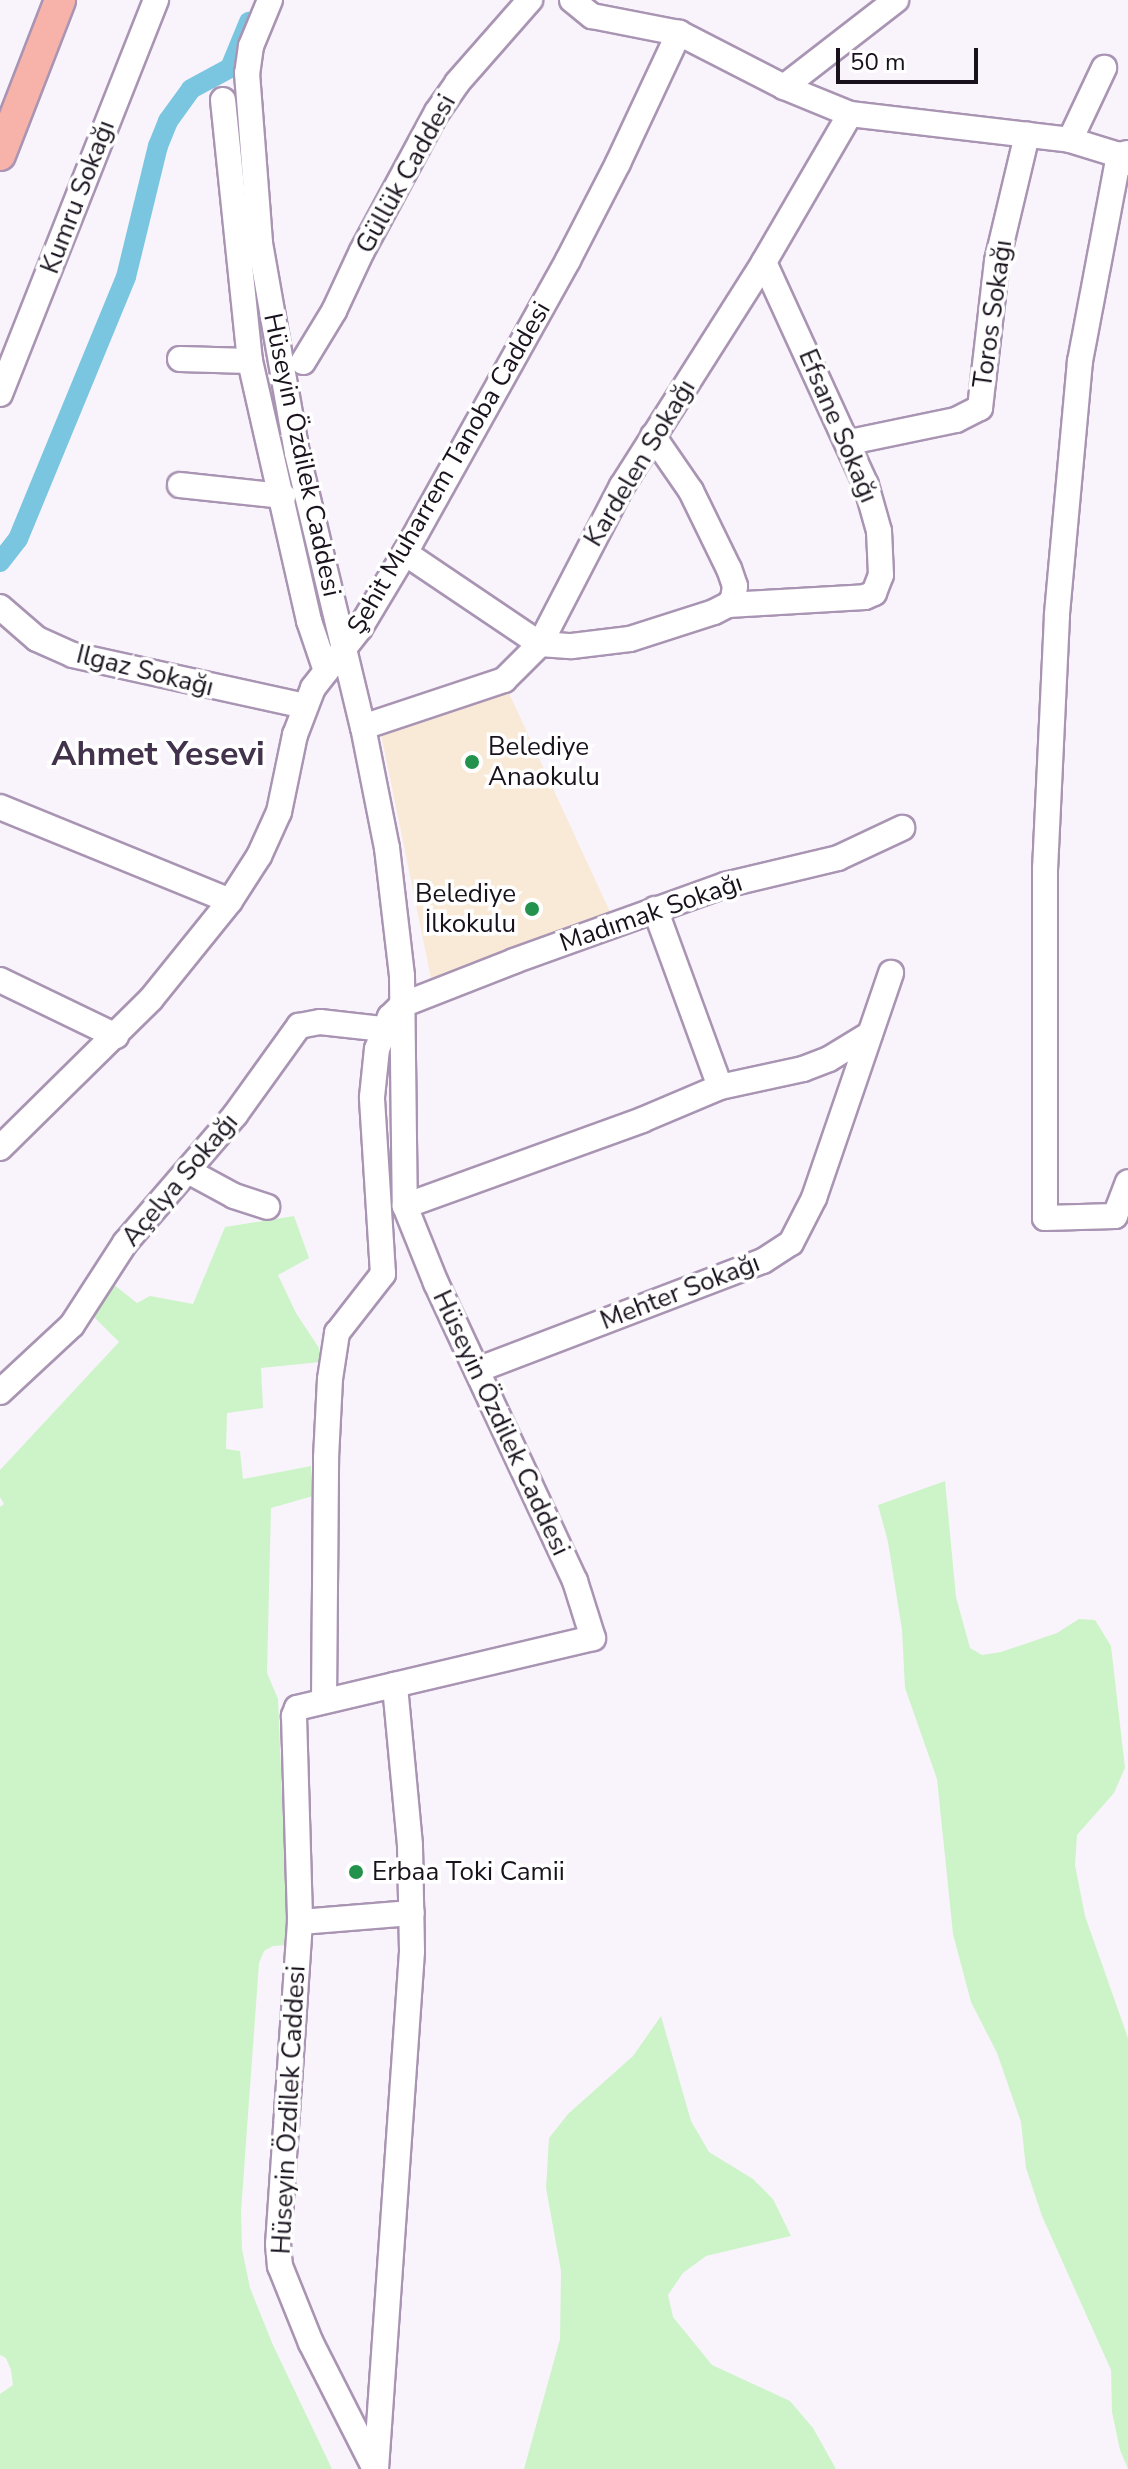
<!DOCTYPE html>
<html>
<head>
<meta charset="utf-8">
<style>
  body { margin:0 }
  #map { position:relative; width:1128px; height:2469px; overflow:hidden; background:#f9f4fb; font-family:"Nunito Sans",sans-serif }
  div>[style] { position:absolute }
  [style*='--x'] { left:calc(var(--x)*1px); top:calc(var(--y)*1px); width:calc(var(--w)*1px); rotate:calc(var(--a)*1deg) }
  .education>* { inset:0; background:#f9ead7 }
  .green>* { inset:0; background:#cdf4c8 }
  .canal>* { height:20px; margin:-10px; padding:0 10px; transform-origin:10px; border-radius:10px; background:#7ac6e1 }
  .roads { filter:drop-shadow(2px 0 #a995b3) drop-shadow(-2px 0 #a995b3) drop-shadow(0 2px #a995b3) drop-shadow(0 -2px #a995b3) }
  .minor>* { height:24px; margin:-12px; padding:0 12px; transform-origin:12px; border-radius:12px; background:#fff }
  .major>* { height:30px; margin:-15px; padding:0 15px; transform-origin:15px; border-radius:15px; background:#f7b3aa }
  .dots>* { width:22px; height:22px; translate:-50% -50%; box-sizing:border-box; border:4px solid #fff; border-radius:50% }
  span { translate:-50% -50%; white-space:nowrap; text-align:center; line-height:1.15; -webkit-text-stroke:7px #fff; paint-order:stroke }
  .street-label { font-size:26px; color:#19121d }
  .poi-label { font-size:26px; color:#19121d }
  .left { translate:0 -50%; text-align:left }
  .right { translate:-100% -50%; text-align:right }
  .district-label { font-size:34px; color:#42324b; font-weight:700 }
  .scale { position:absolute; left:836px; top:48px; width:142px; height:36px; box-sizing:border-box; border:4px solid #19121d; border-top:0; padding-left:10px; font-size:24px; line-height:28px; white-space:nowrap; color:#19121d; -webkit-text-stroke:6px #fff; paint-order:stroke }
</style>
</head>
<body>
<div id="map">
  <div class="education">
    <i style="clip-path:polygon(507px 689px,611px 914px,432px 983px,381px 734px)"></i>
  </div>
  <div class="green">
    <i style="clip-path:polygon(294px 1216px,309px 1258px,278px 1275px,296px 1313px,319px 1348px,321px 1362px,261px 1368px,263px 1408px,227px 1413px,226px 1449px,240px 1451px,243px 1479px,311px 1466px,313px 1496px,271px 1508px,267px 1673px,278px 1699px,288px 1945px,273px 1946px,264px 1951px,259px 1963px,241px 2212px,242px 2249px,250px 2288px,273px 2345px,332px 2469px,0 2469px,0 2394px,13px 2385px,11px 2370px,6px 2358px,0 2355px,0 1507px,4px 1504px,0 1497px,0 1470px,119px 1342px,93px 1316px,113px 1284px,137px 1303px,150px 1296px,193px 1304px,225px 1227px)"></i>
    <i style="clip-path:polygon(945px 1481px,956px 1597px,970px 1648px,982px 1655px,1001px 1652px,1057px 1633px,1079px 1619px,1095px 1620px,1111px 1646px,1125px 1768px,1114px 1793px,1077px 1835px,1075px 1865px,1085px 1916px,1128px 2038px,1128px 2469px,1120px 2450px,1112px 2412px,1111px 2370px,1042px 2216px,1026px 2168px,1021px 2122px,997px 2053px,971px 2002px,953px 1934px,937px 1779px,905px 1688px,902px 1630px,888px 1542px,878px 1505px)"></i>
    <i style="clip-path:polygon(661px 2016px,691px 2121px,709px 2152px,753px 2179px,773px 2199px,791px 2236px,706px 2256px,683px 2273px,668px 2295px,673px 2317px,712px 2365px,790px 2401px,813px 2428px,836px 2469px,524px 2469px,560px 2339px,561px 2271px,546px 2188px,549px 2138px,568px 2114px,633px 2056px)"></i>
  </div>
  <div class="canal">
    <i style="--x:0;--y:562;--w:29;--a:-52"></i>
    <i style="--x:18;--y:539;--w:283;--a:-67.6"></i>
    <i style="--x:126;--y:277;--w:135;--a:-76.3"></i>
    <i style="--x:158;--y:146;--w:27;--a:-68"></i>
    <i style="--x:168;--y:121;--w:39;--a:-54"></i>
    <i style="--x:191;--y:89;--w:44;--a:-28.3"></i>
    <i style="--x:230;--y:68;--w:50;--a:-67.6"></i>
  </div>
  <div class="roads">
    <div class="minor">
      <i style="--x:270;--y:0;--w:50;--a:112.4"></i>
      <i style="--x:251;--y:46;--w:27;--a:98"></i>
      <i style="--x:247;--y:73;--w:170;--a:85.6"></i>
      <i style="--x:260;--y:243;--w:213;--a:80"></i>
      <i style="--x:297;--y:453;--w:282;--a:76.5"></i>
      <i style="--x:363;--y:727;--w:123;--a:78.8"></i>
      <i style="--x:387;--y:848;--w:129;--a:83.3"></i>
      <i style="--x:402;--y:976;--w:230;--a:89.3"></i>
      <i style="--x:405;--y:1206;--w:83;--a:68.1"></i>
      <i style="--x:436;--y:1283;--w:329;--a:65"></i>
      <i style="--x:575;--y:1581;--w:60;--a:72.5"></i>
      <i style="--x:593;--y:1638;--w:304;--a:166.7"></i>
      <i style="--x:297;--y:1708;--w:9;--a:111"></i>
      <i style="--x:294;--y:1716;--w:206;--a:88.3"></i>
      <i style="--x:300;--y:1922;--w:323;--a:93.9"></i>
      <i style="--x:278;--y:2244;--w:22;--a:85"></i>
      <i style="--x:280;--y:2266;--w:83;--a:68.1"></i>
      <i style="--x:311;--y:2343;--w:141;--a:63.1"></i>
      <i style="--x:572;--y:0;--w:26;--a:39"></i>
      <i style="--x:592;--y:16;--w:89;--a:11.1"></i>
      <i style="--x:679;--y:33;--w:118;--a:27.2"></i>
      <i style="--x:784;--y:87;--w:71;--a:22.2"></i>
      <i style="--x:850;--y:114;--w:222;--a:6.7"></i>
      <i style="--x:1070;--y:140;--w:51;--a:17"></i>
      <i style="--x:1119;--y:155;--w:12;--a:42"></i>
      <i style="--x:784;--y:87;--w:142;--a:-37.8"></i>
      <i style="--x:223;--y:100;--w:262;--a:84.1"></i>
      <i style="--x:250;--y:361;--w:267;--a:77.2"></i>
      <i style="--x:309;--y:621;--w:53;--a:71.2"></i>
      <i style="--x:1070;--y:140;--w:80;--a:-64.7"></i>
      <i style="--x:1128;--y:153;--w:9;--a:167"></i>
      <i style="--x:1119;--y:155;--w:210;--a:100.7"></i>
      <i style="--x:1080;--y:361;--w:256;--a:95.2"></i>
      <i style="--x:1057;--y:616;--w:252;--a:92.7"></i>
      <i style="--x:1045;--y:868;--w:350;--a:90"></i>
      <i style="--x:1045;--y:1218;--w:70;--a:-1.6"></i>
      <i style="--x:1115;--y:1216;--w:36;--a:-69"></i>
      <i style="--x:180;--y:359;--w:70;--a:1.6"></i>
      <i style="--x:303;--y:362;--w:60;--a:-58.7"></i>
      <i style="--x:334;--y:311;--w:66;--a:-65"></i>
      <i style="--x:362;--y:251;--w:158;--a:-61.7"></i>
      <i style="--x:437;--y:112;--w:35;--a:-55"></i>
      <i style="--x:457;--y:83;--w:111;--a:-48.7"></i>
      <i style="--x:0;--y:394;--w:424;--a:-68.4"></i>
      <i style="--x:850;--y:442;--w:108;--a:-11.7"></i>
      <i style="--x:956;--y:420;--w:27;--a:-27"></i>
      <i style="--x:980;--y:408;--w:148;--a:-83.4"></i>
      <i style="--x:997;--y:261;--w:130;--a:-76.6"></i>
      <i style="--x:180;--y:485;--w:104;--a:6.1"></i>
      <i style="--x:405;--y:553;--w:163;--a:34"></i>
      <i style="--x:540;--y:644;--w:32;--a:4"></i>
      <i style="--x:572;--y:646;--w:58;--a:-6.9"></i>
      <i style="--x:630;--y:639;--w:88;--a:-17.8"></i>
      <i style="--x:714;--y:612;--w:16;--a:-27"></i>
      <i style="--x:728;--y:605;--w:8;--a:-50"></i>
      <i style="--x:733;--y:599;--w:13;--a:-81"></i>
      <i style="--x:735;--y:586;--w:18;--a:-109"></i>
      <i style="--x:729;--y:569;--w:87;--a:-116"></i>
      <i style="--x:691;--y:491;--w:67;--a:-124.6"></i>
      <i style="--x:728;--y:605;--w:137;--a:-3.3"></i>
      <i style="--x:865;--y:597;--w:10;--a:-24"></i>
      <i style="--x:874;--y:593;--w:19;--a:-69"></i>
      <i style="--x:881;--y:575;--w:44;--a:-92.6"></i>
      <i style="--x:879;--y:531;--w:48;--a:-105.8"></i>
      <i style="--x:866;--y:485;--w:245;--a:-114.6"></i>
      <i style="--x:0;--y:607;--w:49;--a:40.9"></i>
      <i style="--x:37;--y:639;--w:39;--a:24"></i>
      <i style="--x:73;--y:655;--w:237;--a:12.4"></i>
      <i style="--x:363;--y:727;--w:149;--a:-18.4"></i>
      <i style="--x:504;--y:680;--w:51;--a:-45"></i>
      <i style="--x:540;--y:644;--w:178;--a:-62.6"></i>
      <i style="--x:622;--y:486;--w:265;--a:-57.6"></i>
      <i style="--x:764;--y:262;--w:171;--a:-59.8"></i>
      <i style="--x:0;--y:807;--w:248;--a:22.2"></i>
      <i style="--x:655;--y:909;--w:189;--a:69.9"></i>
      <i style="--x:0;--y:980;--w:129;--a:25.8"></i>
      <i style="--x:0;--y:1148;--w:212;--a:-44.6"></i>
      <i style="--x:151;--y:999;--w:126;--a:-51.1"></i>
      <i style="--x:230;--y:901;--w:54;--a:-57.2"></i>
      <i style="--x:259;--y:856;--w:48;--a:-65.6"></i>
      <i style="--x:279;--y:812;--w:79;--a:-78.3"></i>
      <i style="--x:295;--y:735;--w:50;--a:-69"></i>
      <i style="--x:313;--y:688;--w:76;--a:-51.9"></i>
      <i style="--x:360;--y:628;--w:87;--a:-59"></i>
      <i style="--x:405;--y:553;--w:335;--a:-60.9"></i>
      <i style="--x:568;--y:260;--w:109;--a:-62.7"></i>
      <i style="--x:618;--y:163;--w:144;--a:-64.9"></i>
      <i style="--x:188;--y:1171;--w:52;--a:28.5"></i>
      <i style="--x:234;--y:1196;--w:35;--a:18"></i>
      <i style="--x:405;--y:1206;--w:252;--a:-19.9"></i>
      <i style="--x:642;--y:1120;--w:85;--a:-22.9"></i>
      <i style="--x:720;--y:1087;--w:85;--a:-12.2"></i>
      <i style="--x:803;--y:1069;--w:28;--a:-21"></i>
      <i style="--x:829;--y:1059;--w:48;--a:-31.4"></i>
      <i style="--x:477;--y:1370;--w:306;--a:-20.9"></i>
      <i style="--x:763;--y:1261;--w:33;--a:-33"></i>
      <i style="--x:791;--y:1243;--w:51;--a:-62.9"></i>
      <i style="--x:814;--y:1198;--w:238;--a:-71.1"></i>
      <i style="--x:0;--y:1392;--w:98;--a:-42.9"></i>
      <i style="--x:72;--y:1325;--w:98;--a:-57.1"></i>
      <i style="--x:125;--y:1243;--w:169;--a:-49.3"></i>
      <i style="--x:235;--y:1115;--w:110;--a:-54.3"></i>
      <i style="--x:299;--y:1026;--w:21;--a:-11"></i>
      <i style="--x:320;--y:1022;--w:62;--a:6.4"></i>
      <i style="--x:324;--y:1701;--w:243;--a:-89.5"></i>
      <i style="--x:326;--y:1458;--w:79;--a:-87.1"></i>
      <i style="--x:330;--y:1379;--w:47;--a:-81.3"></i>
      <i style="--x:337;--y:1333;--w:75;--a:-52.1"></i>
      <i style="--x:383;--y:1274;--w:177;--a:-93.6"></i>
      <i style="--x:372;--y:1097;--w:48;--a:-84.1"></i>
      <i style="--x:377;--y:1049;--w:35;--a:-68"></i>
      <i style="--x:390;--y:1017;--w:17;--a:-45"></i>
      <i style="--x:402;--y:1005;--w:120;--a:-21.4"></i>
      <i style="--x:514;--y:961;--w:224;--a:-19.8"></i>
      <i style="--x:725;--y:885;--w:116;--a:-13.4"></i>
      <i style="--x:838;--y:858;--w:71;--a:-25.1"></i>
      <i style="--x:300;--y:1922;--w:112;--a:-4.6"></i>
      <i style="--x:376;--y:2469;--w:519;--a:-86.02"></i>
      <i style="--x:412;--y:1951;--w:106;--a:-91.1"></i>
      <i style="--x:410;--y:1845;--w:161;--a:-95.4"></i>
    </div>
    <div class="major">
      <i style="--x:0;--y:155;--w:166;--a:-68.8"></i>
    </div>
  </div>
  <div class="dots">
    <i style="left:472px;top:762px;background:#22924c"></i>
    <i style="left:532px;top:909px;background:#22924c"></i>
    <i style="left:356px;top:1872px;background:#22924c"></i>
  </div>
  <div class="street-label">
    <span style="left:406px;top:174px;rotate:-61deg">Güllük Caddesi</span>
    <span style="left:78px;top:197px;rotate:-69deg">Kumru Sokağı</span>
    <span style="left:993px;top:314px;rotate:-82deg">Toros Sokağı</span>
    <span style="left:838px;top:426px;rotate:67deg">Efsane Sokağı</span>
    <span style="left:302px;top:455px;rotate:78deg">Hüseyin Özdilek Caddesi</span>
    <span style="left:640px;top:463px;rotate:-59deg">Kardelen Sokağı</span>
    <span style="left:449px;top:468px;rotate:-60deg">Şehit Muharrem Tanoba Caddesi</span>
    <span style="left:145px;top:671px;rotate:14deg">Ilgaz Sokağı</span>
    <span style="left:651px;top:913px;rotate:-19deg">Madımak Sokağı</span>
    <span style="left:180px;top:1180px;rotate:-50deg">Açelya Sokağı</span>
    <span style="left:680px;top:1292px;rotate:-21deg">Mehter Sokağı</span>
    <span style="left:501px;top:1423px;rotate:65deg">Hüseyin Özdilek Caddesi</span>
    <span style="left:289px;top:2110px;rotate:-87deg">Hüseyin Özdilek Caddesi</span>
  </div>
  <div class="poi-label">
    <span class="left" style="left:488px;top:762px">Belediye<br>Anaokulu</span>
    <span class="right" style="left:516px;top:909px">Belediye<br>İlkokulu</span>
    <span class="left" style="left:372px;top:1872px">Erbaa Toki Camii</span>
  </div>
  <div class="district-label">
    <span style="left:158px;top:755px">Ahmet Yesevi</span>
  </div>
  <div class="scale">50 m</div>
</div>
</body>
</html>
